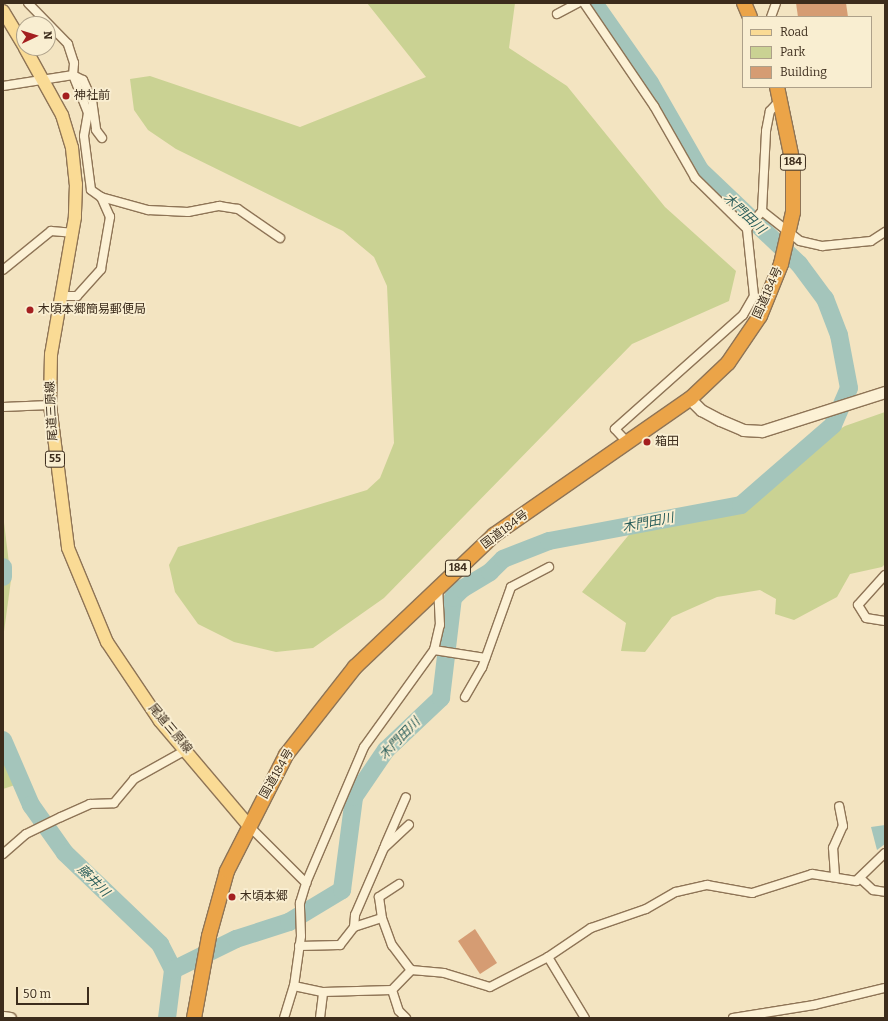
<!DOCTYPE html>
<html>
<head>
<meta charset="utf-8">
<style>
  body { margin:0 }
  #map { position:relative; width:888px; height:1021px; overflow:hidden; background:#f3e4c1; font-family:Bitter,"Noto Sans JP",serif }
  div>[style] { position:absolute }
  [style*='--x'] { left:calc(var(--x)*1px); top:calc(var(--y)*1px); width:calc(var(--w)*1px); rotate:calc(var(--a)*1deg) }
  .green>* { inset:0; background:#cad293 }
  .water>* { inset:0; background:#a4c5bb }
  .river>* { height:18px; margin:-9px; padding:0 9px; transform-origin:9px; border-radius:9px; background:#a4c5bb }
  .building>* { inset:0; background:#d59c73 }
  .roads { filter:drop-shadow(1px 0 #8e7456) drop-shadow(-1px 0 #8e7456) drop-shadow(0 1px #8e7456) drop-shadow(0 -1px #8e7456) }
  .street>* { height:8px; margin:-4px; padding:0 4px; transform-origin:4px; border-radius:4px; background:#fcf1d5 }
  .secondary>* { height:11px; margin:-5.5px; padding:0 5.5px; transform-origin:5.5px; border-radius:5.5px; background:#fcf1d5 }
  .primary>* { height:12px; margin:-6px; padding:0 6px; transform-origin:6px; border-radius:6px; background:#fadb95 }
  .highway>* { height:14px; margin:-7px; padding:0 7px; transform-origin:7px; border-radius:7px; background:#eba448 }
  .dots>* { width:11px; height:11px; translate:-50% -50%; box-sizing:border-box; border:2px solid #f9eed1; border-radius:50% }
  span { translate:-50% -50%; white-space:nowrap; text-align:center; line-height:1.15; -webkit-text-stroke:3.5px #f9eed1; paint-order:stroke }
  .shield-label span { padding:1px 3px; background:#f9eed1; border:1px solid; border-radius:3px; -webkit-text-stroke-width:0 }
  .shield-label { font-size:11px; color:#3c2c1c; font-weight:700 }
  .poi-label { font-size:12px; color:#3c2c1c }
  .left { translate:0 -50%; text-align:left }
  .street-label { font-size:12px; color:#3c2c1c }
  .water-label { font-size:13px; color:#2a5e5b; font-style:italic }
  .frame { position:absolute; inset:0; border:4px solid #3c2c1c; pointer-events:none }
  .legend { position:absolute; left:742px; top:16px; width:130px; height:72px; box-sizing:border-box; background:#f9eed1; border:1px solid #ada089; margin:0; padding:5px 7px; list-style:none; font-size:12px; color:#3c2c1c }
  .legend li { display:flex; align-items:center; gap:8px; height:20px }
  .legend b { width:20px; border:1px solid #ada089 }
  .north { position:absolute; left:16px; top:16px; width:40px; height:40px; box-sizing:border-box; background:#f9eed1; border:1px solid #ada089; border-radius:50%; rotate:86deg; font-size:11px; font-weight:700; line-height:16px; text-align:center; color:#3c2c1c }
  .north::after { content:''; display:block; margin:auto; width:14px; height:18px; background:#a41f20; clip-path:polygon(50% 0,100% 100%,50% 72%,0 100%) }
  .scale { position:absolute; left:16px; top:987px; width:73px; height:18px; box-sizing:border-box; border:2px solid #3c2c1c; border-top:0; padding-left:5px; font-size:12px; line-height:14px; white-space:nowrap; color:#3c2c1c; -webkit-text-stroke:3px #f9eed1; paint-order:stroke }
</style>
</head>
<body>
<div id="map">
  <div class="green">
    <i style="clip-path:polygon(367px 3px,515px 3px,509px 48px,567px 86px,665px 207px,736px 271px,729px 301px,632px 344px,384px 598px,313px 648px,276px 652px,234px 642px,198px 624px,175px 592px,169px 565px,178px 547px,367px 490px,380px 478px,394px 443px,387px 286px,374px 257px,343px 231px,176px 149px,148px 130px,134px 110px,130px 79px,150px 76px,300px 127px,426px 77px)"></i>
    <i style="clip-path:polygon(885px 412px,885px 564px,882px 567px,850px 574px,837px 597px,794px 620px,775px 614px,776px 599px,760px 590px,717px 597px,672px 617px,645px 652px,621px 651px,626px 623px,582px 592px,632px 531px,739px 514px,821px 441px,845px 426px)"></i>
    <i style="clip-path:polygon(3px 514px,11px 580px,3px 639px)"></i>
    <i style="clip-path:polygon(3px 753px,18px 784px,3px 789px)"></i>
  </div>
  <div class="water">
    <i style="clip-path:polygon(885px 825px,885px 844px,877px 850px,871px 827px)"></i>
  </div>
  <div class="river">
    <i style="--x:3;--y:567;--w:10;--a:90"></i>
    <i style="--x:3;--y:740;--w:71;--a:66.7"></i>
    <i style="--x:31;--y:805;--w:59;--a:54.7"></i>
    <i style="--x:65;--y:853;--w:132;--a:43.8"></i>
    <i style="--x:160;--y:944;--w:29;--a:63"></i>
    <i style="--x:173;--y:970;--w:48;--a:97.1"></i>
    <i style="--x:173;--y:970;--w:70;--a:-26.2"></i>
    <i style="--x:236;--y:939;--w:56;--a:-17.8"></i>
    <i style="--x:289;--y:922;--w:62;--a:-31.1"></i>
    <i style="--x:342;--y:890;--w:94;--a:-82.6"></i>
    <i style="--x:354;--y:797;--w:57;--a:-55.8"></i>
    <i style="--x:386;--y:750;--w:76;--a:-43.4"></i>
    <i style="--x:441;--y:698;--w:101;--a:-83.2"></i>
    <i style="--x:453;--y:598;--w:13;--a:-45"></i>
    <i style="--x:462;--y:589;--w:33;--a:-31"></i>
    <i style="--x:490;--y:572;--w:18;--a:-45"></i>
    <i style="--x:503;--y:559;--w:49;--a:-21.4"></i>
    <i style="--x:549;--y:541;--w:195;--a:-10.6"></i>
    <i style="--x:741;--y:505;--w:122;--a:-41"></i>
    <i style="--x:833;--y:425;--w:40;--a:-66.6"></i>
    <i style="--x:849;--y:388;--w:54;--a:-100.7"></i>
    <i style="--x:839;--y:335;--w:39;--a:-111"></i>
    <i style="--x:825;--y:299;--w:44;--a:-126.6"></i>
    <i style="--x:799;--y:264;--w:137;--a:-136.5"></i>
    <i style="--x:700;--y:170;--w:100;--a:-119.9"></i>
    <i style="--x:650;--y:83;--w:98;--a:-125"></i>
  </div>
  <div class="building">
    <i style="clip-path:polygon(796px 3px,846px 3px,848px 17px,798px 17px)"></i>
    <i style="clip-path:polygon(475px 929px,497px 963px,480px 974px,458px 941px)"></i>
  </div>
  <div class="roads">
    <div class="street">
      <i style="--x:584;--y:3;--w:125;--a:55.8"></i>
      <i style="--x:654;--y:106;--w:83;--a:60.3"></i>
      <i style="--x:695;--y:178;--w:73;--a:44.4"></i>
      <i style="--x:557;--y:14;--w:24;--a:-28"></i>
      <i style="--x:771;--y:17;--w:15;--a:-70"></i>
      <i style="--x:73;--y:75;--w:41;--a:68.5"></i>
      <i style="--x:88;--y:113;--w:23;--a:100"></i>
      <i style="--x:84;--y:136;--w:54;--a:82.6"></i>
      <i style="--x:91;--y:190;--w:12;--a:35"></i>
      <i style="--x:101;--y:197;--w:49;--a:15.5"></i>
      <i style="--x:148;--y:210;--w:40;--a:2.9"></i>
      <i style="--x:188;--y:212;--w:32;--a:-11"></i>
      <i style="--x:219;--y:206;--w:19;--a:9"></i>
      <i style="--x:238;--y:209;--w:51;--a:34.6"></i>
      <i style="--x:73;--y:75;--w:11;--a:27"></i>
      <i style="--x:83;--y:80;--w:22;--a:66"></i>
      <i style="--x:92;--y:100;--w:30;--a:82"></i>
      <i style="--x:96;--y:130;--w:10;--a:53"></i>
      <i style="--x:3;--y:86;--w:71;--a:-8.9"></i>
      <i style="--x:73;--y:75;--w:12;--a:-85"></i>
      <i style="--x:74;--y:63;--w:20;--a:-108"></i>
      <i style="--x:68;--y:44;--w:57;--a:-134.3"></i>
      <i style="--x:762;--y:211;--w:48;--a:38.3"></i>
      <i style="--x:800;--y:241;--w:23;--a:13"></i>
      <i style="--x:822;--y:246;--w:49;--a:-5.8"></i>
      <i style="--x:871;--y:241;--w:17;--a:-33"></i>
      <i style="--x:3;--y:270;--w:62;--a:-39.1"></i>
      <i style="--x:51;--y:231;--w:21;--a:5"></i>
      <i style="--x:61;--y:296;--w:16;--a:0"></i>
      <i style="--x:77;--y:296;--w:36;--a:-48"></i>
      <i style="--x:101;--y:269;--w:53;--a:-80.2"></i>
      <i style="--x:110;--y:217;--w:22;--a:-114"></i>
      <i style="--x:3;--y:407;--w:47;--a:-2.4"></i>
      <i style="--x:628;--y:443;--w:19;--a:-133"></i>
      <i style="--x:615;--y:429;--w:171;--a:-41.7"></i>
      <i style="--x:743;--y:315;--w:22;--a:-60"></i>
      <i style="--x:754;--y:296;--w:67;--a:-96"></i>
      <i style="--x:747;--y:229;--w:23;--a:-50"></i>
      <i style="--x:762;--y:211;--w:80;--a:-87.1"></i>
      <i style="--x:766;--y:131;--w:20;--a:-79"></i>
      <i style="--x:770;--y:111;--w:16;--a:-47"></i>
      <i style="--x:885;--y:575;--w:40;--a:132"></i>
      <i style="--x:858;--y:605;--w:15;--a:58"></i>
      <i style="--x:866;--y:618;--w:19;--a:9"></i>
      <i style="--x:434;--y:650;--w:52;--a:8.9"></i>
      <i style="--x:465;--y:697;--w:34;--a:-60"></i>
      <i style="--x:482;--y:668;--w:86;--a:-70.3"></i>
      <i style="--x:511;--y:587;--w:43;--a:-27.8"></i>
      <i style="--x:249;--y:826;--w:81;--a:45"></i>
      <i style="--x:385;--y:845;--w:52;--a:-66.4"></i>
      <i style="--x:3;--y:854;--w:30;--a:-41"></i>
      <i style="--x:26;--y:834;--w:39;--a:-26"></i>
      <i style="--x:61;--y:817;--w:32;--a:-24"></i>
      <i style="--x:90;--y:804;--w:24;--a:-2"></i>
      <i style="--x:114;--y:803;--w:31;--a:-50"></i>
      <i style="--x:134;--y:779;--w:62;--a:-29.1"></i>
      <i style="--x:835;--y:876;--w:28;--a:-94"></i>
      <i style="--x:833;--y:848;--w:24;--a:-66"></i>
      <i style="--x:843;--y:826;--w:20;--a:-101"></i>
      <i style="--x:861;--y:879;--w:16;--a:43"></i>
      <i style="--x:873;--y:890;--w:12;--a:9"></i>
      <i style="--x:399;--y:884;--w:24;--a:147"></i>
      <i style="--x:379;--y:897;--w:21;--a:82"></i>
      <i style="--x:382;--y:918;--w:29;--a:70"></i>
      <i style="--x:392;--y:945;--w:31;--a:53"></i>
      <i style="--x:354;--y:927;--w:12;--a:-85"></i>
      <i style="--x:355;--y:915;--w:73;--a:-66.6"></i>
      <i style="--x:384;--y:848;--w:34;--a:-43"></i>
      <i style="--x:299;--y:946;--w:41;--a:-1.4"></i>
      <i style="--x:340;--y:945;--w:23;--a:-52"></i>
      <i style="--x:354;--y:927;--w:29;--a:-18"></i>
      <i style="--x:548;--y:957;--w:71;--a:58.8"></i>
      <i style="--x:294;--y:986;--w:30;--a:12"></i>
      <i style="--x:323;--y:992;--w:69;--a:-1.7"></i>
      <i style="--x:392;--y:990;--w:28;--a:-46"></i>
      <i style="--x:411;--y:970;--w:33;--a:5"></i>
      <i style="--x:444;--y:973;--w:48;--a:16.9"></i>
      <i style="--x:490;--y:987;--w:65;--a:-27.3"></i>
      <i style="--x:548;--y:957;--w:52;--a:-34"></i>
      <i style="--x:591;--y:928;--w:58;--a:-19.1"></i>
      <i style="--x:646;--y:909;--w:34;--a:-30"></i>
      <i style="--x:676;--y:892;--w:32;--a:-13"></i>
      <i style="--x:707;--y:885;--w:46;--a:10.1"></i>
      <i style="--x:752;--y:893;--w:63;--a:-17.6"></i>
      <i style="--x:812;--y:874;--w:45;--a:9"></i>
      <i style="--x:856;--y:881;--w:40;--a:-44"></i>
      <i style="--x:392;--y:990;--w:22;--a:72"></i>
      <i style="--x:399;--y:1011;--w:10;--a:45"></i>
      <i style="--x:284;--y:1018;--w:34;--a:-73"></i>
      <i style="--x:294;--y:986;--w:50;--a:-82"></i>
      <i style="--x:301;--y:936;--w:33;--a:-92"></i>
      <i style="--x:300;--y:903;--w:21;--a:-73"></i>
      <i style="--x:306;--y:883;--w:148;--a:-66.9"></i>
      <i style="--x:364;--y:747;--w:120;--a:-54.2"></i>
      <i style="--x:434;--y:650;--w:26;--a:-77"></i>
      <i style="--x:440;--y:625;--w:39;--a:-93"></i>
      <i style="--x:320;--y:1018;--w:26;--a:-83"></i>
      <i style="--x:733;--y:1018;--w:82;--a:-9.1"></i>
      <i style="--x:814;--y:1005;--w:73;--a:-13.5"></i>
    </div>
    <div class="secondary">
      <i style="--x:690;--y:399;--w:16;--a:45"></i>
      <i style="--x:701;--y:410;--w:21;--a:28"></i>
      <i style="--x:720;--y:420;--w:25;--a:23"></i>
      <i style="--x:743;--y:430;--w:19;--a:3"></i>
      <i style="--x:762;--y:431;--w:129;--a:-17.6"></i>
      <i style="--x:3;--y:1017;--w:7;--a:8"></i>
    </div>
    <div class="primary">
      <i style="--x:3;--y:11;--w:41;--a:59"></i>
      <i style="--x:25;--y:48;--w:77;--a:61.1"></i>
      <i style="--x:62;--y:115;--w:34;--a:73"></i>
      <i style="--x:72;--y:148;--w:36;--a:84"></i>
      <i style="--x:76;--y:184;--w:33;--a:92"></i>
      <i style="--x:75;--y:217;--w:139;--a:99.9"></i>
      <i style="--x:51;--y:354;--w:51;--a:91.1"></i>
      <i style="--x:50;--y:405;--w:144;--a:82.8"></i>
      <i style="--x:68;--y:548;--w:102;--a:67.5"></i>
      <i style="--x:107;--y:642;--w:95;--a:56.1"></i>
      <i style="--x:160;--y:721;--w:138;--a:49.7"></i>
    </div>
    <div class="highway">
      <i style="--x:744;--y:3;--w:15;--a:67"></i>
      <i style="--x:194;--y:1018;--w:83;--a:-79.6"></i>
      <i style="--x:209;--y:936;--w:67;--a:-74.5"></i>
      <i style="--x:227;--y:871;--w:130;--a:-63"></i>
      <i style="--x:286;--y:755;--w:112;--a:-51.9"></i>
      <i style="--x:355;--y:667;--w:192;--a:-43.5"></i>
      <i style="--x:494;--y:535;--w:239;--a:-34.8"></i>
      <i style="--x:690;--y:399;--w:52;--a:-43.5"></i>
      <i style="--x:728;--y:363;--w:57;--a:-55.8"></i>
      <i style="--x:760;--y:316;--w:56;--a:-68"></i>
      <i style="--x:781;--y:264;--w:53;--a:-77"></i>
      <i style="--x:793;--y:212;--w:48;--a:-90"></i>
      <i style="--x:793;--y:164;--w:79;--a:-101.7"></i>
    </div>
  </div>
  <div class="dots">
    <i style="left:66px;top:96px;background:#a41f20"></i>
    <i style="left:30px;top:310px;background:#a41f20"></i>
    <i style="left:647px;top:442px;background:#a41f20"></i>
    <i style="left:232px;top:897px;background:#a41f20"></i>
  </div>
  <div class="shield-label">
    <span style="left:793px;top:162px">184</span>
    <span style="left:55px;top:459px">55</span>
    <span style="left:458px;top:568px">184</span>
  </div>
  <div class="poi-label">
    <span class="left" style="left:74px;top:96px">神社前</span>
    <span class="left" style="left:38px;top:310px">木頃本郷簡易郵便局</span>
    <span class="left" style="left:655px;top:442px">箱田</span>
    <span class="left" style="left:240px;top:897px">木頃本郷</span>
  </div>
  <div class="street-label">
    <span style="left:768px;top:293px;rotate:-66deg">国道184号</span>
    <span style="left:52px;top:411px;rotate:-93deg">尾道三原線</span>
    <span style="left:505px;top:530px;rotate:-37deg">国道184号</span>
    <span style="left:170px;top:729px;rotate:50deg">尾道三原線</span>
    <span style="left:277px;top:774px;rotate:-60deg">国道184号</span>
  </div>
  <div class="water-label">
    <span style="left:744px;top:214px;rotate:43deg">木門田川</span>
    <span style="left:648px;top:523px;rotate:-11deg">木門田川</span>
    <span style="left:400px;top:739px;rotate:-46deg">木門田川</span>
    <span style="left:93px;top:881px;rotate:45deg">藤井川</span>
  </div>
  <div class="frame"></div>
  <ul class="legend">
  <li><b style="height:5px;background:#fadb95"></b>Road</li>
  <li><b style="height:11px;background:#cad293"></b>Park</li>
  <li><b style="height:11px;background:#d59c73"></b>Building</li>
  </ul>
  <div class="north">N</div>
  <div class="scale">50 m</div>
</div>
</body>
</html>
